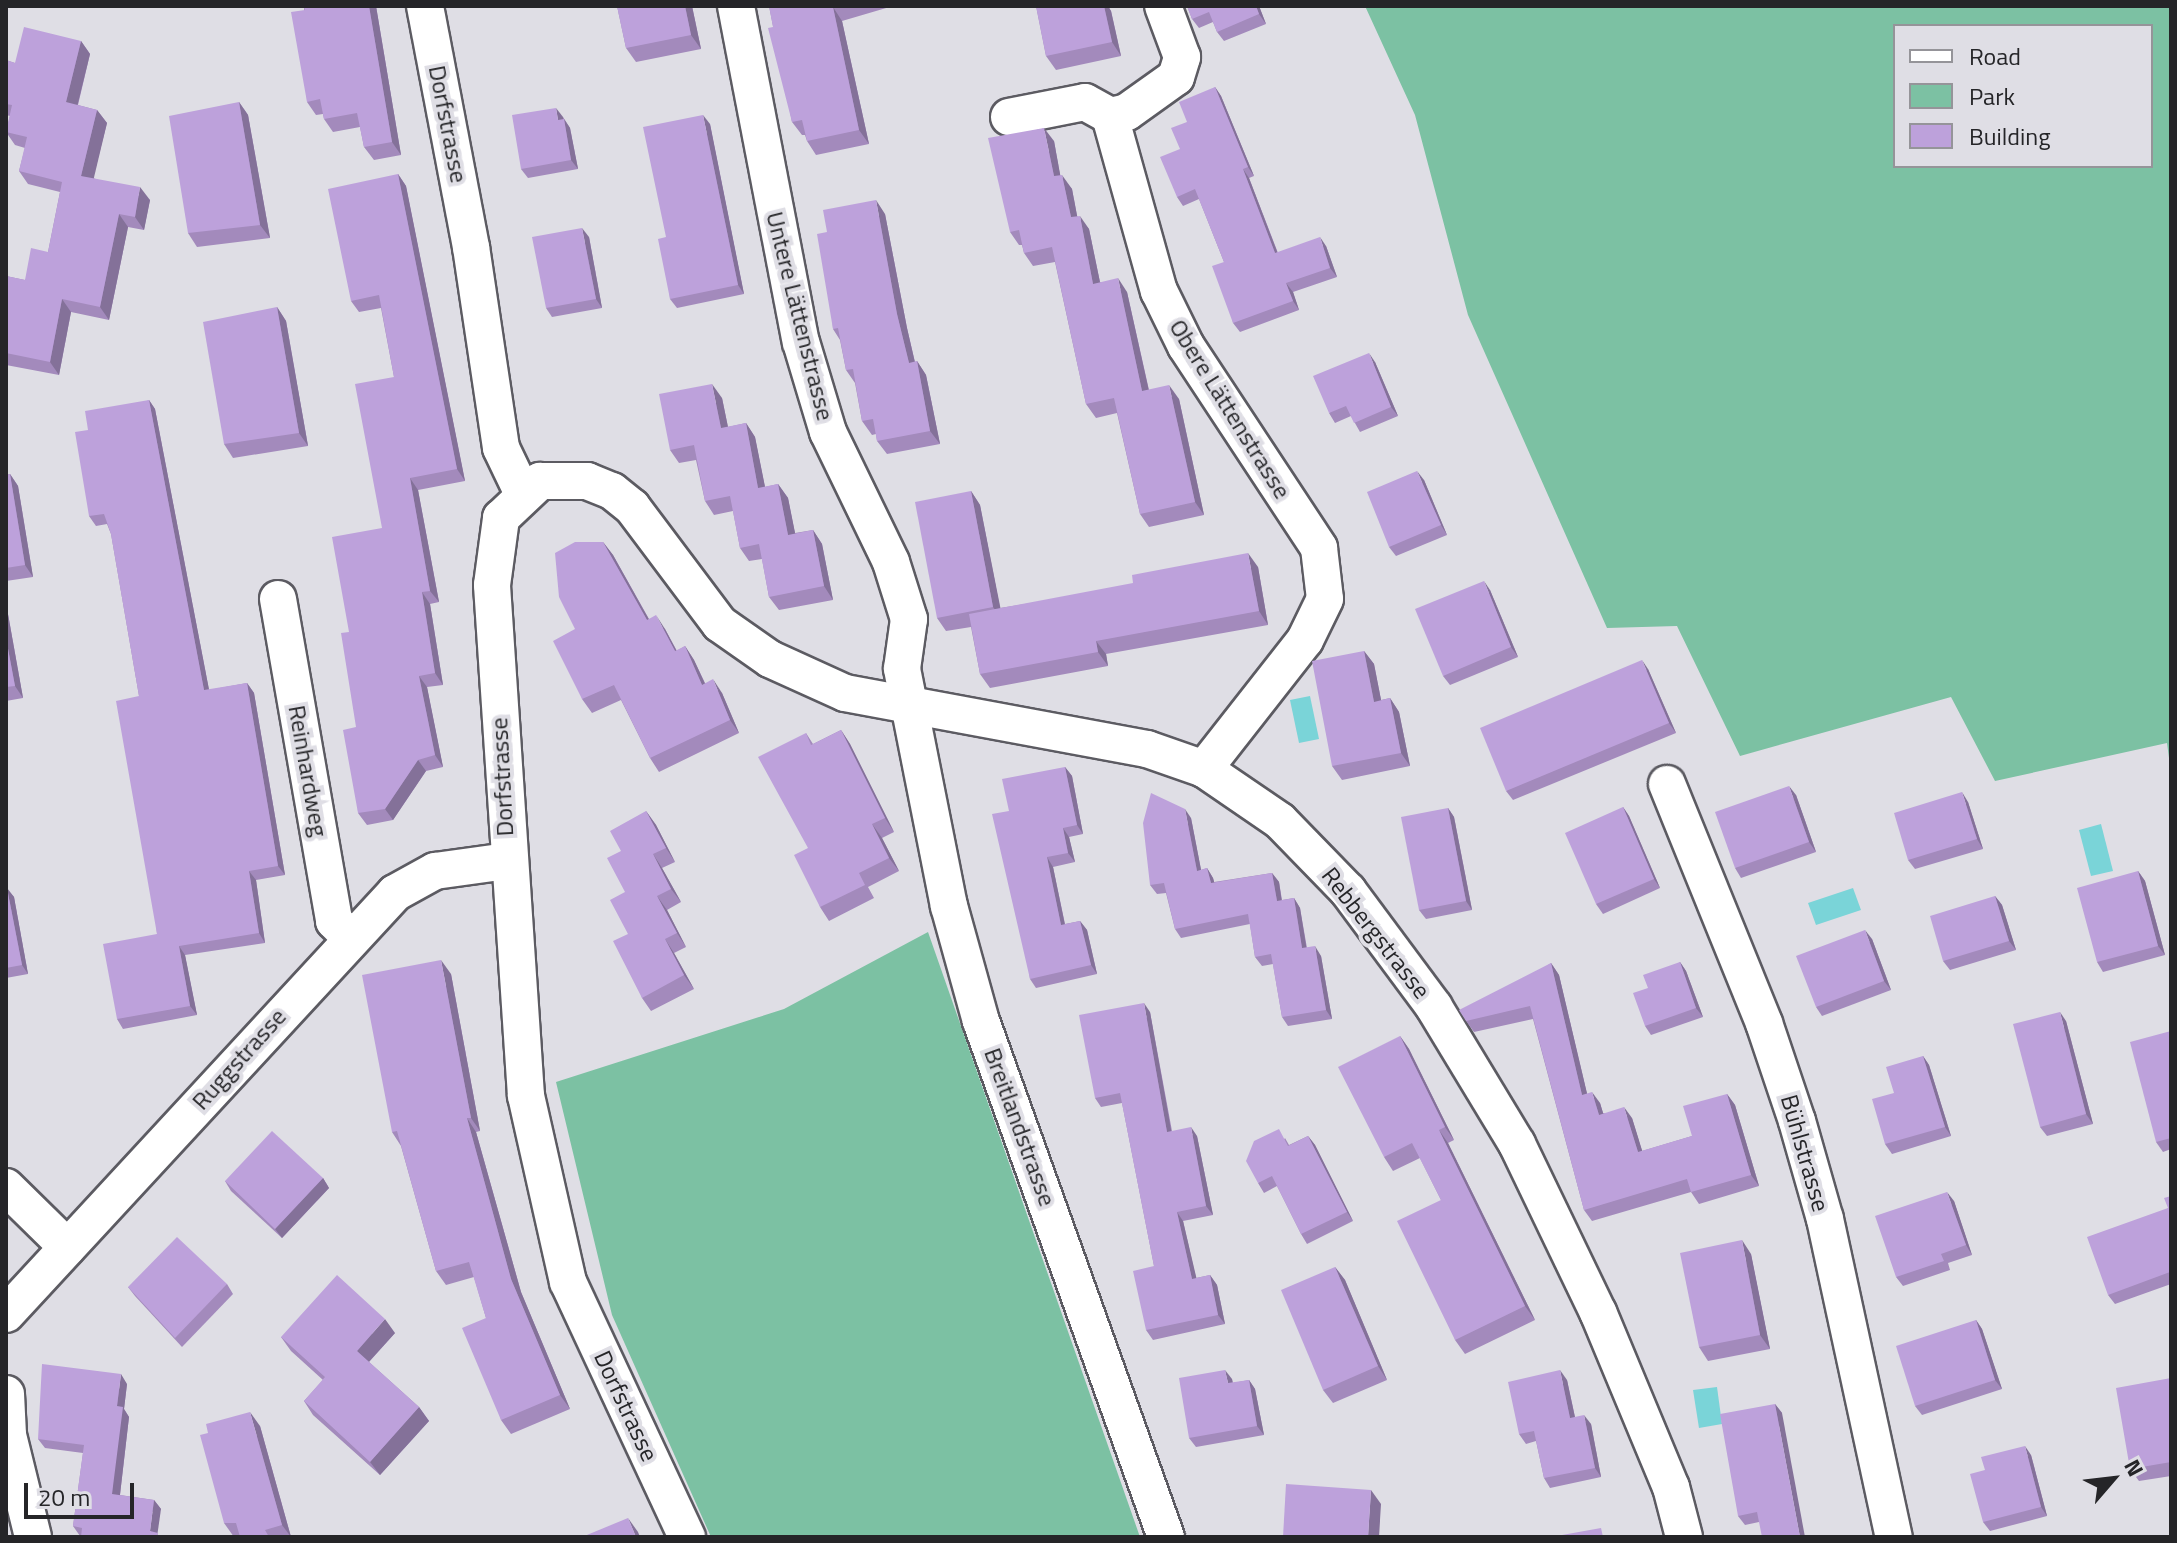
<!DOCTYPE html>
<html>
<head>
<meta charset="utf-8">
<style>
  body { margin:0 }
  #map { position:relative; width:2177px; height:1543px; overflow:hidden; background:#dfdee5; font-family:"Titillium Web",sans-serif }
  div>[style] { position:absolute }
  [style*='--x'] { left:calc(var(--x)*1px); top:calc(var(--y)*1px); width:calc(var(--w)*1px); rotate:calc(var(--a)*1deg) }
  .green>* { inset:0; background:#7cc1a3 }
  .water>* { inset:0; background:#7ad4d8 }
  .roads { filter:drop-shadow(2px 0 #5c5b62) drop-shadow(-2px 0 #5c5b62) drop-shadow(0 2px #5c5b62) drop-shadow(0 -2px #5c5b62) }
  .minor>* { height:36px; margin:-18px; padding:0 18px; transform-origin:18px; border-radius:18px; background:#fff }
  .wall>* { inset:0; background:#a38abc }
  .shaded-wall>* { inset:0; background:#847199 }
  .building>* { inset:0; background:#bda1db }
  span { translate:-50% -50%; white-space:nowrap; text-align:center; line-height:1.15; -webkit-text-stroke:8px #dfdee5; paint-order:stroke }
  .street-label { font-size:24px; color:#252528 }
  .frame { position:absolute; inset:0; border:8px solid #252528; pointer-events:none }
  .legend { position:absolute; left:1893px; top:24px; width:260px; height:144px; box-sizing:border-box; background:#dfdee5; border:2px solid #959499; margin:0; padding:10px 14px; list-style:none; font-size:24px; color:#252528 }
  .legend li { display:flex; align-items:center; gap:16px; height:40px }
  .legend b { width:40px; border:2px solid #959499 }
  .north { position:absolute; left:2073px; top:1439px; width:80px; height:80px; -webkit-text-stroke:6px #dfdee5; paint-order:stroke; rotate:62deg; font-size:22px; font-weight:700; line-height:32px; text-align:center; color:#252528 }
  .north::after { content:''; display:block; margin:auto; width:28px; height:36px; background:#252528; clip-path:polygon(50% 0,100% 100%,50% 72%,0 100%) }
  .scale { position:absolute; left:24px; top:1483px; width:110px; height:36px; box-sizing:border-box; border:4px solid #252528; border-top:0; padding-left:10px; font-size:24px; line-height:28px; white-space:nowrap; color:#252528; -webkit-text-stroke:6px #dfdee5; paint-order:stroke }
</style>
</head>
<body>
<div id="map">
  <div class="green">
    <i style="clip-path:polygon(evenodd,1365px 6px,2171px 6px,2171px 773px,2167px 743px,1995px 781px,1951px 697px,1740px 756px,1677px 626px,1607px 628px,1468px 315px,1415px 115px,1365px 6px,1895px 26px,2151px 26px,2151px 166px,1895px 166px,1895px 26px)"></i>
    <i style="clip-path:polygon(928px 932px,1140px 1537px,711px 1537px,612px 1315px,556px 1082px,784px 1009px)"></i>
  </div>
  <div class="water">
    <i style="clip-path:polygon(1310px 696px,1319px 739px,1299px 743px,1290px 700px)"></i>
    <i style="clip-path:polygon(2101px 824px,2113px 871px,2091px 876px,2079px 830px)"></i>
    <i style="clip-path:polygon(1853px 888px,1861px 910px,1816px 925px,1808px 903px)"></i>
    <i style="clip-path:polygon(1717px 1387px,1722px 1424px,1699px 1428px,1693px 1390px)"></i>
  </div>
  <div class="roads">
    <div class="minor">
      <i style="--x:425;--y:6;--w:245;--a:79.2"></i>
      <i style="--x:471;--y:247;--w:203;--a:81.5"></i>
      <i style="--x:501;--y:448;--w:51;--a:64.4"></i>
      <i style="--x:736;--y:6;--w:342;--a:79.1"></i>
      <i style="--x:801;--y:342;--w:94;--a:73.3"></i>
      <i style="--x:828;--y:432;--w:144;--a:64.1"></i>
      <i style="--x:891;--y:562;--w:60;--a:72.5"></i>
      <i style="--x:909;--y:619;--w:50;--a:98"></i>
      <i style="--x:902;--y:669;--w:242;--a:78.8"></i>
      <i style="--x:949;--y:906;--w:119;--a:74.5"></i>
      <i style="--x:981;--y:1021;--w:548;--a:70.28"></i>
      <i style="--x:1110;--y:116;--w:17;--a:-13"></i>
      <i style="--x:1127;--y:112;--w:60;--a:-35.5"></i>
      <i style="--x:1176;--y:77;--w:21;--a:-73"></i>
      <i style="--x:1182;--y:57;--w:54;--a:-110.4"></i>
      <i style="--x:1009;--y:117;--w:77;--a:-11.2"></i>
      <i style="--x:1085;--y:102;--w:29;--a:29"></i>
      <i style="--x:1110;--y:116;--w:182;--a:74.4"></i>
      <i style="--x:1159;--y:291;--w:61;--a:63.9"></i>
      <i style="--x:1186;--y:346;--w:242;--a:56.6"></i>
      <i style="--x:1319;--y:548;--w:51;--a:83.3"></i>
      <i style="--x:1325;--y:599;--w:46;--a:116"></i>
      <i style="--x:1305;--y:640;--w:164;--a:128.1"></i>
      <i style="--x:278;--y:599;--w:327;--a:80.1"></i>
      <i style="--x:334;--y:921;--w:23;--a:45"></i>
      <i style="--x:1667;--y:784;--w:258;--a:67.9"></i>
      <i style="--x:1764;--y:1023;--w:103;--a:71.4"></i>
      <i style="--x:1797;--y:1121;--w:102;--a:74.1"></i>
      <i style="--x:1825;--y:1219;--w:325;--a:77.8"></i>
      <i style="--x:6;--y:1187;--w:86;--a:44.5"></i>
      <i style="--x:6;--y:1314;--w:573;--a:-47.26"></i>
      <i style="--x:395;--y:893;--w:46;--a:-28.8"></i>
      <i style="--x:435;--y:871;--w:73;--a:-7.9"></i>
      <i style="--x:6;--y:1394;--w:41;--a:87.2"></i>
      <i style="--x:8;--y:1435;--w:105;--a:76.2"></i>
      <i style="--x:687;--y:1537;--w:281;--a:-115"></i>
      <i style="--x:568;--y:1282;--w:191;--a:-102.7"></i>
      <i style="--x:526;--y:1096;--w:512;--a:-93.81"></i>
      <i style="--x:492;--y:585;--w:68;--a:-82.3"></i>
      <i style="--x:501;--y:518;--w:54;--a:-43.5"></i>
      <i style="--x:540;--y:481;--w:47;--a:0"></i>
      <i style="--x:587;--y:481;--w:27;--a:22"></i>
      <i style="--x:612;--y:491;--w:26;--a:39"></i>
      <i style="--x:632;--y:507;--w:146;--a:53.1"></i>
      <i style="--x:720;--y:624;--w:61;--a:35"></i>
      <i style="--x:770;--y:659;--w:82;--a:24.4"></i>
      <i style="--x:845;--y:693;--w:307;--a:10.5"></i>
      <i style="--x:1147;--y:749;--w:60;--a:19.3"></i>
      <i style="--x:1204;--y:769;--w:92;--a:34.4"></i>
      <i style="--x:1280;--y:821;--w:98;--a:45.8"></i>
      <i style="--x:1348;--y:891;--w:144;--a:53.4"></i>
      <i style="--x:1434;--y:1007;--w:160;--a:58.8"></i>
      <i style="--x:1517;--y:1144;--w:187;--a:64.3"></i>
      <i style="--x:1598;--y:1312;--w:190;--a:67.4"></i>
      <i style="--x:1671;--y:1487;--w:52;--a:75.4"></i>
    </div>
  </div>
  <div class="wall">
    <i style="clip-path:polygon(304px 6px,376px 6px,401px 155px,374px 160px,364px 147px,360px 127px,333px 132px,324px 119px,323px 114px,316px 115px,307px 102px)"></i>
    <i style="clip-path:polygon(617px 6px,692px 6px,701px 49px,636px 62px,626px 48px)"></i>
    <i style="clip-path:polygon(769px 6px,893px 6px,842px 21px,869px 144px,816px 155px,807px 141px,805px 135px,802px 135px,792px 122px)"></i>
    <i style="clip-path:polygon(1036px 6px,1108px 6px,1111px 11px,1121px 56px,1056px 70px,1046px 56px)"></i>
    <i style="clip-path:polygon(1187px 6px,1259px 6px,1266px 24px,1224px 41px,1217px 32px,1213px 22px,1199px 28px,1192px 19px)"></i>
    <i style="clip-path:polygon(81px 41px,90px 54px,78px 105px,97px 110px,107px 123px,93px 178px,150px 200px,144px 230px,128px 227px,109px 320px,71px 312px,59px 375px,6px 365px,6px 276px,25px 280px,48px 252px,60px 192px,28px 184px,19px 171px,25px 148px,15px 145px,6px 132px,10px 116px,6px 115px,6px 60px,15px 63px)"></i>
    <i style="clip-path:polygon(1215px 87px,1221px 96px,1254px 176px,1249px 178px,1278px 253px,1326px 246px,1337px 277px,1293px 292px,1299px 310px,1240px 332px,1233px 323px,1224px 262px,1199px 199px,1183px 206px,1177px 197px,1180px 149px,1187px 122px)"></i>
    <i style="clip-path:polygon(239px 102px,248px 115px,270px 238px,197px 247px,188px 233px)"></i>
    <i style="clip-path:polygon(563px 117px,570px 128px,578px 169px,528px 178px,521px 169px)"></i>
    <i style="clip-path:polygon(710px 124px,744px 294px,677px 308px,670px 299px,666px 237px)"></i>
    <i style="clip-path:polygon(1054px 141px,1060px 175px,1072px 189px,1077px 216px,1089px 229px,1100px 282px,1127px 292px,1149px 390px,1179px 399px,1204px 515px,1149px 527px,1140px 514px,1117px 413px,1096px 418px,1086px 404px,1055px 262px,1033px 266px,1024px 253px,1022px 245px,1019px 245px,1010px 232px)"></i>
    <i style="clip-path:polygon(398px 174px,406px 186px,465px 481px,418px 490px,439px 602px,430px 604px,443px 685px,427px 687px,443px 767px,426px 771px,393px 820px,367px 825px,358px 813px,356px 727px,382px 528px,394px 377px,381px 308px,359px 312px,351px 301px)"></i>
    <i style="clip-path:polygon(885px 214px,907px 328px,915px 362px,917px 361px,926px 375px,940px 444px,887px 454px,877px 441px,876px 434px,872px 435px,862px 421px,855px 383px,846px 370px,840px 340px,833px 329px,827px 232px)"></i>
    <i style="clip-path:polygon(589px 237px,602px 308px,552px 317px,546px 308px)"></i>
    <i style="clip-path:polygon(277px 307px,286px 321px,308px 446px,233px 458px,224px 444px)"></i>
    <i style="clip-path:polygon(1375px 362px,1398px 416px,1360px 432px,1351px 416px,1335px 423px,1329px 413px)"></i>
    <i style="clip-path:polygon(722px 398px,728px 427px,746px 423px,755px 437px,765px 487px,778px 484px,788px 498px,795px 533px,813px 530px,822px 544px,833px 600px,779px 610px,769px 597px,762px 559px,749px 561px,740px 548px,733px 511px,714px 515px,705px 501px,696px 460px,679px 463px,670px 450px)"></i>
    <i style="clip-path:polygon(149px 400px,155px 409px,209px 690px,247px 683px,254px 693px,285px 875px,256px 880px,265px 943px,185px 955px,197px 1015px,123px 1029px,117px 1019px,157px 934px,139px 696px,111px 534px,107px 524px,96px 526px,89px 516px,88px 430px)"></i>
    <i style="clip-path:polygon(10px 474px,18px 486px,33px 577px,6px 581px,6px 475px)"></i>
    <i style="clip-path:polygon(1424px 480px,1447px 535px,1396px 556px,1389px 547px)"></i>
    <i style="clip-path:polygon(971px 491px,980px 505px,1000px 608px,1258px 567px,1268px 625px,1106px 654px,1108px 666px,990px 688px,980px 674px,971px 627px,946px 631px,937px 618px)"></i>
    <i style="clip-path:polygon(603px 542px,613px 555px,649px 619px,665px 629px,677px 651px,685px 646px,694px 660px,705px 683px,722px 693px,739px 733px,659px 772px,650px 758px,621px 700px,592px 713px,582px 699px,575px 629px)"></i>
    <i style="clip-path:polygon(1490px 590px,1518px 657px,1450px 685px,1443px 676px)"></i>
    <i style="clip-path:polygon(6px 603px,23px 698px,6px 701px)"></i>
    <i style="clip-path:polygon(1364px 651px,1374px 664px,1381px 700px,1390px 698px,1399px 712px,1410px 766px,1342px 780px,1332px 766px)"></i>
    <i style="clip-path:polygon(1648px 669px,1676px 733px,1513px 800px,1506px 791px)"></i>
    <i style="clip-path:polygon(841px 730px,850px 744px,894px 832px,882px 838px,899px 871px,868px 887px,874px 898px,829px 921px,820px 907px,808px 848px,806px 733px,813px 744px)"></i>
    <i style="clip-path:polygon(1065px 767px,1072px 776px,1083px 834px,1069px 837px,1075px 862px,1053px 867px,1065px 924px,1080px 921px,1087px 930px,1097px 974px,1036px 988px,1030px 979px,1009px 811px)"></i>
    <i style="clip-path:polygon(1796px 795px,1816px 852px,1741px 878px,1735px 868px)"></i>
    <i style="clip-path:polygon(1968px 802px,1983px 849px,1915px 869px,1908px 860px)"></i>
    <i style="clip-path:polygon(1623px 807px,1629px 816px,1660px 888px,1603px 914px,1596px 904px)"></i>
    <i style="clip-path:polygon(1448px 808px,1454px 817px,1472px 910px,1426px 919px,1419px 910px)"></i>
    <i style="clip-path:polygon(646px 811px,656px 825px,675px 862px,662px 868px,681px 902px,667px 910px,686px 947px,674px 953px,694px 989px,651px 1011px,642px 998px,628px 934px,625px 892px)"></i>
    <i style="clip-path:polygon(1191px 818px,1201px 870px,1207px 868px,1213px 878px,1214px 882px,1272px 873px,1279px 882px,1282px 900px,1294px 898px,1300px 908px,1307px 948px,1321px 956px,1332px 1019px,1288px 1026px,1282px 1017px,1273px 964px,1262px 966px,1255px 957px,1250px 924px,1181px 938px,1175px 929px,1166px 893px,1157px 894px,1150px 885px)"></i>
    <i style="clip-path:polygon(2138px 871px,2145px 881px,2165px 955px,2103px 972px,2097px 962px)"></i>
    <i style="clip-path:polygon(6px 888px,14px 897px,28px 974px,6px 978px)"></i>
    <i style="clip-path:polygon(1995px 896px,2002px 905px,2016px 950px,1950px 970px,1943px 961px)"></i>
    <i style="clip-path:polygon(1872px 939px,1891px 990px,1822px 1016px,1816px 1007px)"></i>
    <i style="clip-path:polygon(1680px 962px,1686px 971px,1703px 1017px,1651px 1035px,1645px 1026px,1648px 988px)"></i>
    <i style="clip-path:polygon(1551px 963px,1559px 975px,1587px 1094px,1600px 1103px,1603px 1113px,1632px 1118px,1642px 1151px,1692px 1136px,1727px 1094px,1735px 1105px,1759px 1186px,1699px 1204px,1691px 1192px,1592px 1221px,1584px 1210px,1533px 1019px,1474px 1032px,1466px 1021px)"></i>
    <i style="clip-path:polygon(451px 974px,480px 1131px,476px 1132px,521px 1292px,570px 1409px,511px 1434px,501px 1420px,486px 1318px,474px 1277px,446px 1285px,436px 1271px,401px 1146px,392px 1132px)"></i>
    <i style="clip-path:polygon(1150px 1012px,1172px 1131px,1197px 1136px,1213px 1215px,1183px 1221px,1196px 1278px,1210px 1275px,1217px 1285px,1225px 1324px,1153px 1340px,1146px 1330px,1154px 1266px,1122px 1103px,1101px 1107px,1095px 1098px)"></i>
    <i style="clip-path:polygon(2066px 1021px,2093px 1124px,2047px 1136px,2040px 1127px)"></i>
    <i style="clip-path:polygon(2171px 1031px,2171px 1149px,2163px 1152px,2156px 1142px)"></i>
    <i style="clip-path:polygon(1400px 1036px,1409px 1049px,1454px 1140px,1448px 1143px,1535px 1320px,1465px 1354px,1455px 1340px,1441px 1200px,1420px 1158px,1393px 1171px,1384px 1157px)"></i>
    <i style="clip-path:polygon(1923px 1056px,1929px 1065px,1951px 1136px,1892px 1154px,1885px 1144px,1894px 1093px)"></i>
    <i style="clip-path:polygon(1308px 1136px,1315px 1145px,1353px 1221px,1307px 1244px,1301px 1234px,1277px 1186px,1264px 1193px,1258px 1183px,1285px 1138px,1289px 1145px)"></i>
    <i style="clip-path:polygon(323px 1178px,329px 1188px,282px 1238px,231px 1191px,225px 1181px)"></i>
    <i style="clip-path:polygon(2171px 1196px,2171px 1284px,2115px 1304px,2108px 1295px,2168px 1208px)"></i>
    <i style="clip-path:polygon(1954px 1201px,1972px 1255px,1948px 1263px,1950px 1270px,1903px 1286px,1896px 1277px)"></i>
    <i style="clip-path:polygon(1751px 1254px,1770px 1349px,1708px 1361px,1699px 1347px)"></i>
    <i style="clip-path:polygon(1335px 1267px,1345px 1280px,1387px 1380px,1333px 1403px,1323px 1390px)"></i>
    <i style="clip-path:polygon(227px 1284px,233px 1294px,182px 1347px,135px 1296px,128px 1287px)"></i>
    <i style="clip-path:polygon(1976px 1320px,1982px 1329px,2002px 1389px,1922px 1415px,1915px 1406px)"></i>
    <i style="clip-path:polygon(395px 1333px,369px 1362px,419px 1407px,429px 1421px,380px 1475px,313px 1415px,304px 1401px,323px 1380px,291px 1351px,281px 1337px)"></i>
    <i style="clip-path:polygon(2171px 1378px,2171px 1476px,2139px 1481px,2130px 1469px)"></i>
    <i style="clip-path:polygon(1232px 1379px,1233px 1383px,1249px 1380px,1255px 1389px,1264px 1435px,1196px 1447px,1189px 1438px)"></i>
    <i style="clip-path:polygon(1567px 1380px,1575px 1417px,1591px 1424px,1601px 1477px,1550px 1488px,1544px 1478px,1536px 1441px,1526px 1444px,1519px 1434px)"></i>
    <i style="clip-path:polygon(127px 1384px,124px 1409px,129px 1417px,120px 1495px,154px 1500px,161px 1509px,80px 1536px,73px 1526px,83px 1453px,45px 1448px,38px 1439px)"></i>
    <i style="clip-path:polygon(1775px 1404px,1782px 1413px,1759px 1522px,1745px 1525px,1738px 1516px)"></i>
    <i style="clip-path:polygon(260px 1426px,291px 1537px,234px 1537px,224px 1523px)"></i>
    <i style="clip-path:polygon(2031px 1455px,2047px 1516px,1990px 1531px,1983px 1522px,1985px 1470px)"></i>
  </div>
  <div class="shaded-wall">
    <i style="clip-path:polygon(369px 6px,376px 6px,401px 155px,392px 142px)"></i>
    <i style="clip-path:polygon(685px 6px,692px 6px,701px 49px,691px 35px)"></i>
    <i style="clip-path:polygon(1104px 6px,1108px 6px,1111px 11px,1121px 56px,1112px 42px)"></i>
    <i style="clip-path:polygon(1256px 6px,1259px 6px,1266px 24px,1259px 14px)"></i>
    <i style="clip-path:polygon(833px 7px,842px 21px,869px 144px,859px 130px)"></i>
    <i style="clip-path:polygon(81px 41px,90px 54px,75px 115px,66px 102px)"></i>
    <i style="clip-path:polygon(1215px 87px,1221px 96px,1254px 176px,1248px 167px)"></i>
    <i style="clip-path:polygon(239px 102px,248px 115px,270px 238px,260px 225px)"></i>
    <i style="clip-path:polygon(556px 108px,563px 117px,565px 129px,558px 120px)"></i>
    <i style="clip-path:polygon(97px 110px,107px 123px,91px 190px,81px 176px)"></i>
    <i style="clip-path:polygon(703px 115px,710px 124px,744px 294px,738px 285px)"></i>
    <i style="clip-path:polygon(564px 119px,570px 128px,578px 169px,571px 160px)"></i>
    <i style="clip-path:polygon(1044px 128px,1054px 141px,1063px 190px,1054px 176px)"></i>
    <i style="clip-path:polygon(1243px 169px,1249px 178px,1281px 262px,1275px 253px)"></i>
    <i style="clip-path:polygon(398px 174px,406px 186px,465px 481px,457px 469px)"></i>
    <i style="clip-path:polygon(1062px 175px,1072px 189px,1080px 231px,1071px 217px)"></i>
    <i style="clip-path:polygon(140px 187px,150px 200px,144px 230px,135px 217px)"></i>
    <i style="clip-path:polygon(876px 200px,885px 214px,907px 328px,918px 376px,909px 363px,897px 314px)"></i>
    <i style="clip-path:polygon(119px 214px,128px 227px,109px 320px,100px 307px)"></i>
    <i style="clip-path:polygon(1080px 216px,1089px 229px,1103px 297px,1093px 284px)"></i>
    <i style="clip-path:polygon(582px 228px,589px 237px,602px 308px,596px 299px)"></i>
    <i style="clip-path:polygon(1320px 237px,1326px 246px,1337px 277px,1330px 268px)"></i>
    <i style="clip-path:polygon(1118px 278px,1127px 292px,1152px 405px,1142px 391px)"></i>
    <i style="clip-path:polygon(1286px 283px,1293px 292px,1299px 310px,1293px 301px)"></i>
    <i style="clip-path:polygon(62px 299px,71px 312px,59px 375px,50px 362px)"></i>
    <i style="clip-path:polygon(277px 307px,286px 321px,308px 446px,299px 433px)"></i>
    <i style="clip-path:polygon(1369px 353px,1375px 362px,1398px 416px,1391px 407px)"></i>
    <i style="clip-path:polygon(917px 361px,926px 375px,940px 444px,930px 431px)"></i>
    <i style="clip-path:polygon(712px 384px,722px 398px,731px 442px,721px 428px)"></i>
    <i style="clip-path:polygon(1169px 385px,1179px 399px,1204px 515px,1195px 502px)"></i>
    <i style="clip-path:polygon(149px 400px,155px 409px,211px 700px,204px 690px)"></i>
    <i style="clip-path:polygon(746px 423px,755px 437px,768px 502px,758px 488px)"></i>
    <i style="clip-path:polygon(1417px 471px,1424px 480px,1447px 535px,1441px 525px)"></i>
    <i style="clip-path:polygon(10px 474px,18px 486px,33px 577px,25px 565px)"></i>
    <i style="clip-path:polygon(410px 478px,418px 490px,439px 602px,430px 591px)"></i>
    <i style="clip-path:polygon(778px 484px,788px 498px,798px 548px,788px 535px)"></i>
    <i style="clip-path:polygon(971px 491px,980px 505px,1003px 621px,993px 607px)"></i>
    <i style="clip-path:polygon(813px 530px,822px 544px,833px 600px,824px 586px)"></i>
    <i style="clip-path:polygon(603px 542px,613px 555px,657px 634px,647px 620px)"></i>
    <i style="clip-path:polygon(1248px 553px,1258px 567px,1268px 625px,1259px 611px)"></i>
    <i style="clip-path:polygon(1484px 581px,1490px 590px,1518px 657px,1511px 647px)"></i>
    <i style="clip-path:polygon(422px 592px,430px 604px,443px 685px,435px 673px)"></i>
    <i style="clip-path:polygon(6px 603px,23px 698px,15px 686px,6px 638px)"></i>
    <i style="clip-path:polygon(656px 615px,665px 629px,684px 665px,675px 651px)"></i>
    <i style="clip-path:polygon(1096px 641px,1106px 654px,1108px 666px,1098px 652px)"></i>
    <i style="clip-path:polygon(685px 646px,694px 660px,712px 699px,702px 685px)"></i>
    <i style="clip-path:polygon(1364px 651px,1374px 664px,1384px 715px,1374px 702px)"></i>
    <i style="clip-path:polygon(1642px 660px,1648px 669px,1676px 733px,1669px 723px)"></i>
    <i style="clip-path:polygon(419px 676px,427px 687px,443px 767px,435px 755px)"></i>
    <i style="clip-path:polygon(713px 679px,722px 693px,739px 733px,730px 720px)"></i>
    <i style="clip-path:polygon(247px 683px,254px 693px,285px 875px,278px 866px)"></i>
    <i style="clip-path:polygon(1390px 698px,1399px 712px,1410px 766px,1401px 753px)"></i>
    <i style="clip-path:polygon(841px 730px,850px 744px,894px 832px,885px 818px)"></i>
    <i style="clip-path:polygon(418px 760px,426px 771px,393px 820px,385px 809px)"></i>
    <i style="clip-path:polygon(1065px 767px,1072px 776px,1083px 834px,1077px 825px)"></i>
    <i style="clip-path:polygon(1789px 786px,1796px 795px,1816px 852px,1809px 842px)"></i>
    <i style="clip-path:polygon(1962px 792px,1968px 802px,1983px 849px,1977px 839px)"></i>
    <i style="clip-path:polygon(1623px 807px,1629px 816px,1660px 888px,1654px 879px)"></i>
    <i style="clip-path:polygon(1448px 808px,1454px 817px,1472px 910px,1466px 901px)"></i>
    <i style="clip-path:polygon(1185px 809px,1191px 818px,1203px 880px,1197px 871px)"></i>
    <i style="clip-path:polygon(646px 811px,656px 825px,675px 862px,666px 848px)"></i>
    <i style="clip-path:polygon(872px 824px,882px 838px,899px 871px,889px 858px)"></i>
    <i style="clip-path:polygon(1063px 828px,1069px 837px,1075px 862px,1068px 853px)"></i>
    <i style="clip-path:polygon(653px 854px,662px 868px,681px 902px,671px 889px)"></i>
    <i style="clip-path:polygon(1047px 857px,1053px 867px,1067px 935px,1061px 925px)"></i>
    <i style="clip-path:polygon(1207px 868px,1213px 878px,1217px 892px,1211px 883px)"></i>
    <i style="clip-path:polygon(249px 871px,256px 880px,265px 943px,259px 933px)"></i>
    <i style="clip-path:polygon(2138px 871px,2145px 881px,2165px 955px,2158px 946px)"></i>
    <i style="clip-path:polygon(1272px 873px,1279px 882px,1283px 910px,1277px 901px)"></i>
    <i style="clip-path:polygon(7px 888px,14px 897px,28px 974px,22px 965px)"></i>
    <i style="clip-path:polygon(657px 896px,667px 910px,686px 947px,677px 933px)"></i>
    <i style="clip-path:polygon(1995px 896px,2002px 905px,2016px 950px,2009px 941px)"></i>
    <i style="clip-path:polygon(1294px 898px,1300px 908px,1308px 958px,1302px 948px)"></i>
    <i style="clip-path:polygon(1080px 921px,1087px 930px,1097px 974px,1091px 965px)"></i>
    <i style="clip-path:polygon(1865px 930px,1872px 939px,1891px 990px,1884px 981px)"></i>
    <i style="clip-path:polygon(665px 939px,674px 953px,694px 989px,684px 975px)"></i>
    <i style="clip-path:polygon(179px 946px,185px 955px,197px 1015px,190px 1006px)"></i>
    <i style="clip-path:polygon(1315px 946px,1321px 956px,1332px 1019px,1326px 1010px)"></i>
    <i style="clip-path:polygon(441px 960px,451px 974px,480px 1131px,471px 1118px)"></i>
    <i style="clip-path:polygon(1680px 962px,1686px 971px,1703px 1017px,1696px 1008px)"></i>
    <i style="clip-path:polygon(1551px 963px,1559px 975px,1590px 1106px,1582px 1095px)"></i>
    <i style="clip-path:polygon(1144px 1003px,1150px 1012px,1173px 1141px,1167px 1132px)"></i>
    <i style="clip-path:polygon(2060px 1012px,2066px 1021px,2093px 1124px,2086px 1114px)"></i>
    <i style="clip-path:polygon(1400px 1036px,1409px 1049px,1454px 1140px,1445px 1127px)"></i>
    <i style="clip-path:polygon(1923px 1056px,1929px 1065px,1951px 1136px,1945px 1127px)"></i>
    <i style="clip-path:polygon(1592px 1092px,1600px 1103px,1607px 1126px,1599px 1115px)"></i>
    <i style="clip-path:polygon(1727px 1094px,1735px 1105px,1759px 1186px,1751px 1175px)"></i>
    <i style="clip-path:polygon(1624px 1107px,1632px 1118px,1646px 1163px,1638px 1152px)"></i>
    <i style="clip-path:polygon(467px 1118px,476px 1132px,521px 1292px,570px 1409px,560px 1395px,511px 1279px)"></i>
    <i style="clip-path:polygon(1191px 1127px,1197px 1136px,1213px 1215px,1206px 1206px)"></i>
    <i style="clip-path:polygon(1439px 1130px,1448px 1143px,1535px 1320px,1525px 1306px)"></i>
    <i style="clip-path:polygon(1308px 1136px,1315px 1145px,1353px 1221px,1347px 1212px)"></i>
    <i style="clip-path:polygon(323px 1178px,329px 1188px,282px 1238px,275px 1229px)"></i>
    <i style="clip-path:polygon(1947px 1192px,1954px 1201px,1972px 1255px,1966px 1245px)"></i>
    <i style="clip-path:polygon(1177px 1212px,1183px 1221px,1199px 1289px,1192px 1279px)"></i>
    <i style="clip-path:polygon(1742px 1240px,1751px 1254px,1770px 1349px,1760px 1335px)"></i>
    <i style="clip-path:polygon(1335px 1267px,1345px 1280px,1387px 1380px,1378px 1366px)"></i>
    <i style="clip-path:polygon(1210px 1275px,1217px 1285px,1225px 1324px,1218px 1315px)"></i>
    <i style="clip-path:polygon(385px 1319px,395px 1333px,366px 1365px,357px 1351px)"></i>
    <i style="clip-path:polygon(1976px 1320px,1982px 1329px,2002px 1389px,1995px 1380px)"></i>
    <i style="clip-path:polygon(1225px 1370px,1232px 1379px,1234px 1393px,1228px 1383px)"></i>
    <i style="clip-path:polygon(1560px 1370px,1567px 1380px,1577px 1427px,1570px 1418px)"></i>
    <i style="clip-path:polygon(121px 1374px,127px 1384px,124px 1409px,129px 1417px,119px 1503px,112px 1494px,117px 1406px)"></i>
    <i style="clip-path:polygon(1249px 1380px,1255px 1389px,1264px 1435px,1257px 1426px)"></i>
    <i style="clip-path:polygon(1775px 1404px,1782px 1413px,1805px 1537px,1800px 1537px)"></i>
    <i style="clip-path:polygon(419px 1407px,429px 1421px,380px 1475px,370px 1462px)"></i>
    <i style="clip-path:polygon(250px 1412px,260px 1426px,291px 1537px,282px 1525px)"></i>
    <i style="clip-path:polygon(1584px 1415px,1591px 1424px,1601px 1477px,1595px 1468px)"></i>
    <i style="clip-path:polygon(2025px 1446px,2031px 1455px,2047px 1516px,2041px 1507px)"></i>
    <i style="clip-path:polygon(1371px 1490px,1381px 1504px,1379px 1537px,1368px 1537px)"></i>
    <i style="clip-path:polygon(154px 1500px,161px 1509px,157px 1537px,150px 1531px)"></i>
    <i style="clip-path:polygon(628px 1518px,638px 1532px,640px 1537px,636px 1537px)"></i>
  </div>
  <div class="building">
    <i style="clip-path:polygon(304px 6px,369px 6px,392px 142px,364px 147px,357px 113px,324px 119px,320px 99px,307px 102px,291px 12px,305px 10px)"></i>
    <i style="clip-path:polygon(617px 6px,685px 6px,691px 35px,626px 48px)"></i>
    <i style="clip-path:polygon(769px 6px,836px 6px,833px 7px,859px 130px,807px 141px,802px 120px,792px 122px,768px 28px,773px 27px)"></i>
    <i style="clip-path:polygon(1036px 6px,1104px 6px,1112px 42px,1046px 56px)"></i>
    <i style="clip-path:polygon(1187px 6px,1256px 6px,1259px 14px,1217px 32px,1209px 12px,1192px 19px)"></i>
    <i style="clip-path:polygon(24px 27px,81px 41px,66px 102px,97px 110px,81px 176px,140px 187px,135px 217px,119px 214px,100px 307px,62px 299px,50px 362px,6px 353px,6px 276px,25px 280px,31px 248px,48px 252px,62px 182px,19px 171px,27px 137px,6px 132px,12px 105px,6px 104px,6px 60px,15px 63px)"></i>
    <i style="clip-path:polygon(1215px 87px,1248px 167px,1243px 169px,1275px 253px,1320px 237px,1330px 268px,1286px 283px,1293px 301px,1233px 323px,1212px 266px,1224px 262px,1195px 189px,1177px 197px,1160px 157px,1180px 149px,1171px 128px,1187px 122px,1179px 102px)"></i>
    <i style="clip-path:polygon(239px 102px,260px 225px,188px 233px,169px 116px)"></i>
    <i style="clip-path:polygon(556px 108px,558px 120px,564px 119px,571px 160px,521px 169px,512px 115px)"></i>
    <i style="clip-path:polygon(703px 115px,738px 285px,670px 299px,658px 239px,666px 237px,643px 127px)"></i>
    <i style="clip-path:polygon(1044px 128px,1054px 176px,1062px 175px,1071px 217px,1080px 216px,1093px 284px,1118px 278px,1142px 391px,1169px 385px,1195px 502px,1140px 514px,1114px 398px,1086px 404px,1052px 247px,1024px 253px,1019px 230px,1010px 232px,988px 138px)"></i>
    <i style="clip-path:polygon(398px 174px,457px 469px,410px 478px,430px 591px,422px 592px,435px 673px,419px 676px,435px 755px,418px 760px,385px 809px,358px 813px,343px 730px,356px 727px,341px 633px,349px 632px,332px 537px,382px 528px,355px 384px,394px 377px,379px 295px,351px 301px,328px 189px)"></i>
    <i style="clip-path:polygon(876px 200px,897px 314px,909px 363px,917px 361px,930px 431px,877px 441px,873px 419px,862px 421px,853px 369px,846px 370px,838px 328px,833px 329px,817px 234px,827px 232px,823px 210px)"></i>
    <i style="clip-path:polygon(582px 228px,596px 299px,546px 308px,532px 237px)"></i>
    <i style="clip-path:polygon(277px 307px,299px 433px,224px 444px,203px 322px)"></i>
    <i style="clip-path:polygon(1369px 353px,1391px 407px,1354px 423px,1346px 406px,1329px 413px,1313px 376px)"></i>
    <i style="clip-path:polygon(712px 384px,721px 428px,746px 423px,758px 488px,778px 484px,788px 535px,813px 530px,824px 586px,769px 597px,759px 544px,740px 548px,730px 496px,705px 501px,694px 445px,670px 450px,659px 394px)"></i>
    <i style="clip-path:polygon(149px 400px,204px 690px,247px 683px,278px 866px,249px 871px,259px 933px,179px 946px,190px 1006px,117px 1019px,103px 944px,157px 934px,116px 701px,139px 696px,111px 534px,104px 514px,89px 516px,75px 432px,88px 430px,85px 411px)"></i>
    <i style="clip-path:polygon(1417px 471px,1441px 525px,1389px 547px,1367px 492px)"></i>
    <i style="clip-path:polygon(10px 474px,25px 565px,6px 568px,6px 475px)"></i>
    <i style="clip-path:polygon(971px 491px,993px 607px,937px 618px,915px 502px)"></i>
    <i style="clip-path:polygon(575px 542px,603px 542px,647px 620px,656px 615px,675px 651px,685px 646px,702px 685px,713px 679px,730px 720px,650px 758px,614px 685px,582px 699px,553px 641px,575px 629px,559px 597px,555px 553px)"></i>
    <i style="clip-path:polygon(1248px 553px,1259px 611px,1096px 641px,1098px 652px,980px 674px,969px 614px,1133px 583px,1132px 575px)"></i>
    <i style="clip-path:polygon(1484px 581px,1511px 647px,1443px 676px,1415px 609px)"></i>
    <i style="clip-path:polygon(6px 638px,15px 686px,6px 687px)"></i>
    <i style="clip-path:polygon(1364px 651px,1374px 702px,1390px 698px,1401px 753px,1332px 766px,1312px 661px)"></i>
    <i style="clip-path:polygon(1642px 660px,1669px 723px,1506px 791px,1480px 728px)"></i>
    <i style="clip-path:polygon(841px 730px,885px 818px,872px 824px,889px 858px,859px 873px,865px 885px,820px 907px,794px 855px,808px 848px,758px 757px,806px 733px,811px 745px)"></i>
    <i style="clip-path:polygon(1065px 767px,1077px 825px,1063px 828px,1068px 853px,1047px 857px,1061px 925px,1080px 921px,1091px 965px,1030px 979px,992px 814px,1009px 811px,1002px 779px)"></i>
    <i style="clip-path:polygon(1789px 786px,1809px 842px,1735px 868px,1715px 812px)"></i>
    <i style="clip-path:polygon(1962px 792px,1977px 839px,1908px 860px,1894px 813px)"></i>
    <i style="clip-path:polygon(1151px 793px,1185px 809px,1197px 871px,1207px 868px,1211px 883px,1272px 873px,1277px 901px,1294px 898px,1302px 948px,1315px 946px,1326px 1010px,1282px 1017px,1271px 954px,1255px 957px,1248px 914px,1175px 929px,1164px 883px,1150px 885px,1143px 823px)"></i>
    <i style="clip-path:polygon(1623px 807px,1654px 879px,1596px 904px,1565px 833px)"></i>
    <i style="clip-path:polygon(1448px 808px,1466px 901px,1419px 910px,1401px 817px)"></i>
    <i style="clip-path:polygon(646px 811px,666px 848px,653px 854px,671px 889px,657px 896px,677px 933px,665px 939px,684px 975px,642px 998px,613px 941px,628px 934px,610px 900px,625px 892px,607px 858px,621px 851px,610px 831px)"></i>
    <i style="clip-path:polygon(2138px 871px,2158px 946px,2097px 962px,2077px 888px)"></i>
    <i style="clip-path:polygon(6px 888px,7px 888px,22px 965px,6px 968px)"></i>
    <i style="clip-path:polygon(1995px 896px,2009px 941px,1943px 961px,1930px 916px)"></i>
    <i style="clip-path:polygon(1865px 930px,1884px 981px,1816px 1007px,1796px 956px)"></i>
    <i style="clip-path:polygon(441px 960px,471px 1118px,467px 1118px,511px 1279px,560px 1395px,501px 1420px,462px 1328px,486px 1318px,469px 1262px,436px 1271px,397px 1131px,392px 1132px,362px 975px)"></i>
    <i style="clip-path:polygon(1680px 962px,1696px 1008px,1645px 1026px,1633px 993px,1648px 988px,1643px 975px)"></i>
    <i style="clip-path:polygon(1551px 963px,1582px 1095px,1592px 1092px,1599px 1115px,1624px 1107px,1638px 1152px,1692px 1136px,1683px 1106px,1727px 1094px,1751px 1175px,1691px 1192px,1687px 1179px,1584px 1210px,1530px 1006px,1466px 1021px,1459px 1010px)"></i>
    <i style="clip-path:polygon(1144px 1003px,1167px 1132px,1191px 1127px,1206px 1206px,1177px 1212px,1192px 1279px,1210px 1275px,1218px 1315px,1146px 1330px,1133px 1271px,1154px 1266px,1120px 1093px,1095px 1098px,1079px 1015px)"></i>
    <i style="clip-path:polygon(2060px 1012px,2086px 1114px,2040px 1127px,2013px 1024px)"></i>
    <i style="clip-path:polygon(2171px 1031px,2171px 1138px,2156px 1142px,2130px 1042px)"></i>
    <i style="clip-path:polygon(1400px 1036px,1445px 1127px,1439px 1130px,1525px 1306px,1455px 1340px,1397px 1221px,1441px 1200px,1412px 1143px,1384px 1157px,1338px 1067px)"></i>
    <i style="clip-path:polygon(1923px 1056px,1945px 1127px,1885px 1144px,1872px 1099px,1894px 1093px,1886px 1067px)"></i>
    <i style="clip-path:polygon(1279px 1129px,1288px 1146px,1308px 1136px,1347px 1212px,1301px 1234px,1272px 1176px,1258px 1183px,1246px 1161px,1254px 1141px)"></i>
    <i style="clip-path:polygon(272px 1131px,323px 1178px,275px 1229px,225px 1181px)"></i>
    <i style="clip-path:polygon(1947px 1192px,1966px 1245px,1941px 1254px,1944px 1261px,1896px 1277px,1875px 1216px)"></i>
    <i style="clip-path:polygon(2171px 1196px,2171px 1275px,2170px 1272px,2108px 1295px,2087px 1237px,2168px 1208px,2164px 1198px)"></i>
    <i style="clip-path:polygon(177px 1237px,227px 1284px,175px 1338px,128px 1287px)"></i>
    <i style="clip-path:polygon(1742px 1240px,1760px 1335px,1699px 1347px,1680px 1253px)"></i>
    <i style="clip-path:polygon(1335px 1267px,1378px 1366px,1323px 1390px,1281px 1290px)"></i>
    <i style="clip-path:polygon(337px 1275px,385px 1319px,357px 1351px,419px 1407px,370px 1462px,304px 1401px,325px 1377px,281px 1337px)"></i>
    <i style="clip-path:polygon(1976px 1320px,1995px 1380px,1915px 1406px,1896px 1346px)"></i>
    <i style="clip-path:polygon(42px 1364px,121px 1374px,117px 1406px,123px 1407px,112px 1494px,154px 1500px,150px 1531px,158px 1533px,157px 1537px,81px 1537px,82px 1528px,73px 1526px,84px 1445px,38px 1439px)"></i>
    <i style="clip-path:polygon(1225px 1370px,1228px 1383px,1249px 1380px,1257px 1426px,1189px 1438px,1179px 1378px)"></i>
    <i style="clip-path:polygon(1560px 1370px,1570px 1418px,1584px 1415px,1595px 1468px,1544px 1478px,1534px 1431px,1519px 1434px,1508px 1382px)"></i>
    <i style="clip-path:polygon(2171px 1378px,2171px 1446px,2169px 1446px,2171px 1462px,2130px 1469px,2116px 1388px)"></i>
    <i style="clip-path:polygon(1775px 1404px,1800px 1537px,1762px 1537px,1757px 1512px,1738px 1516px,1720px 1414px)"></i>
    <i style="clip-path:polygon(250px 1412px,282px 1525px,265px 1530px,269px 1537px,240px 1537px,236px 1523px,224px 1523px,200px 1435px,208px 1433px,206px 1424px)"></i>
    <i style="clip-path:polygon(2025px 1446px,2041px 1507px,1983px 1522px,1970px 1474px,1985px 1470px,1981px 1457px)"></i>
    <i style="clip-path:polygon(1286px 1484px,1371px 1490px,1368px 1537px,1283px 1537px)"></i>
    <i style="clip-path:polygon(628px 1518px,636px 1537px,582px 1537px)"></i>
    <i style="clip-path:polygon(1601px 1528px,1603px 1537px,1551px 1537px)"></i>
  </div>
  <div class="street-label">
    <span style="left:448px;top:124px;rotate:79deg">Dorfstrasse</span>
    <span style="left:800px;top:316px;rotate:76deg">Untere Lättenstrasse</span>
    <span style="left:1230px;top:409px;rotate:58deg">Obere Lättenstrasse</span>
    <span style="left:308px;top:771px;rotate:80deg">Reinhardweg</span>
    <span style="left:502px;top:777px;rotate:-93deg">Dorfstrasse</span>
    <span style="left:1376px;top:933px;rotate:52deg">Rebbergstrasse</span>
    <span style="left:239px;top:1059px;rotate:-48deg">Ruggstrasse</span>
    <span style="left:1020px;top:1127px;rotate:70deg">Breitlandstrasse</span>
    <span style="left:1805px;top:1153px;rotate:74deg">Bühlstrasse</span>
    <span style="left:626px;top:1406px;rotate:65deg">Dorfstrasse</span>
  </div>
  <div class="frame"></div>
  <ul class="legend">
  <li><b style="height:10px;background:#fff"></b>Road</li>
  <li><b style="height:22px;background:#7cc1a3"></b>Park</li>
  <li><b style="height:22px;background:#bda1db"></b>Building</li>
  </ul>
  <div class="north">N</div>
  <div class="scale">20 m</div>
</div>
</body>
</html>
